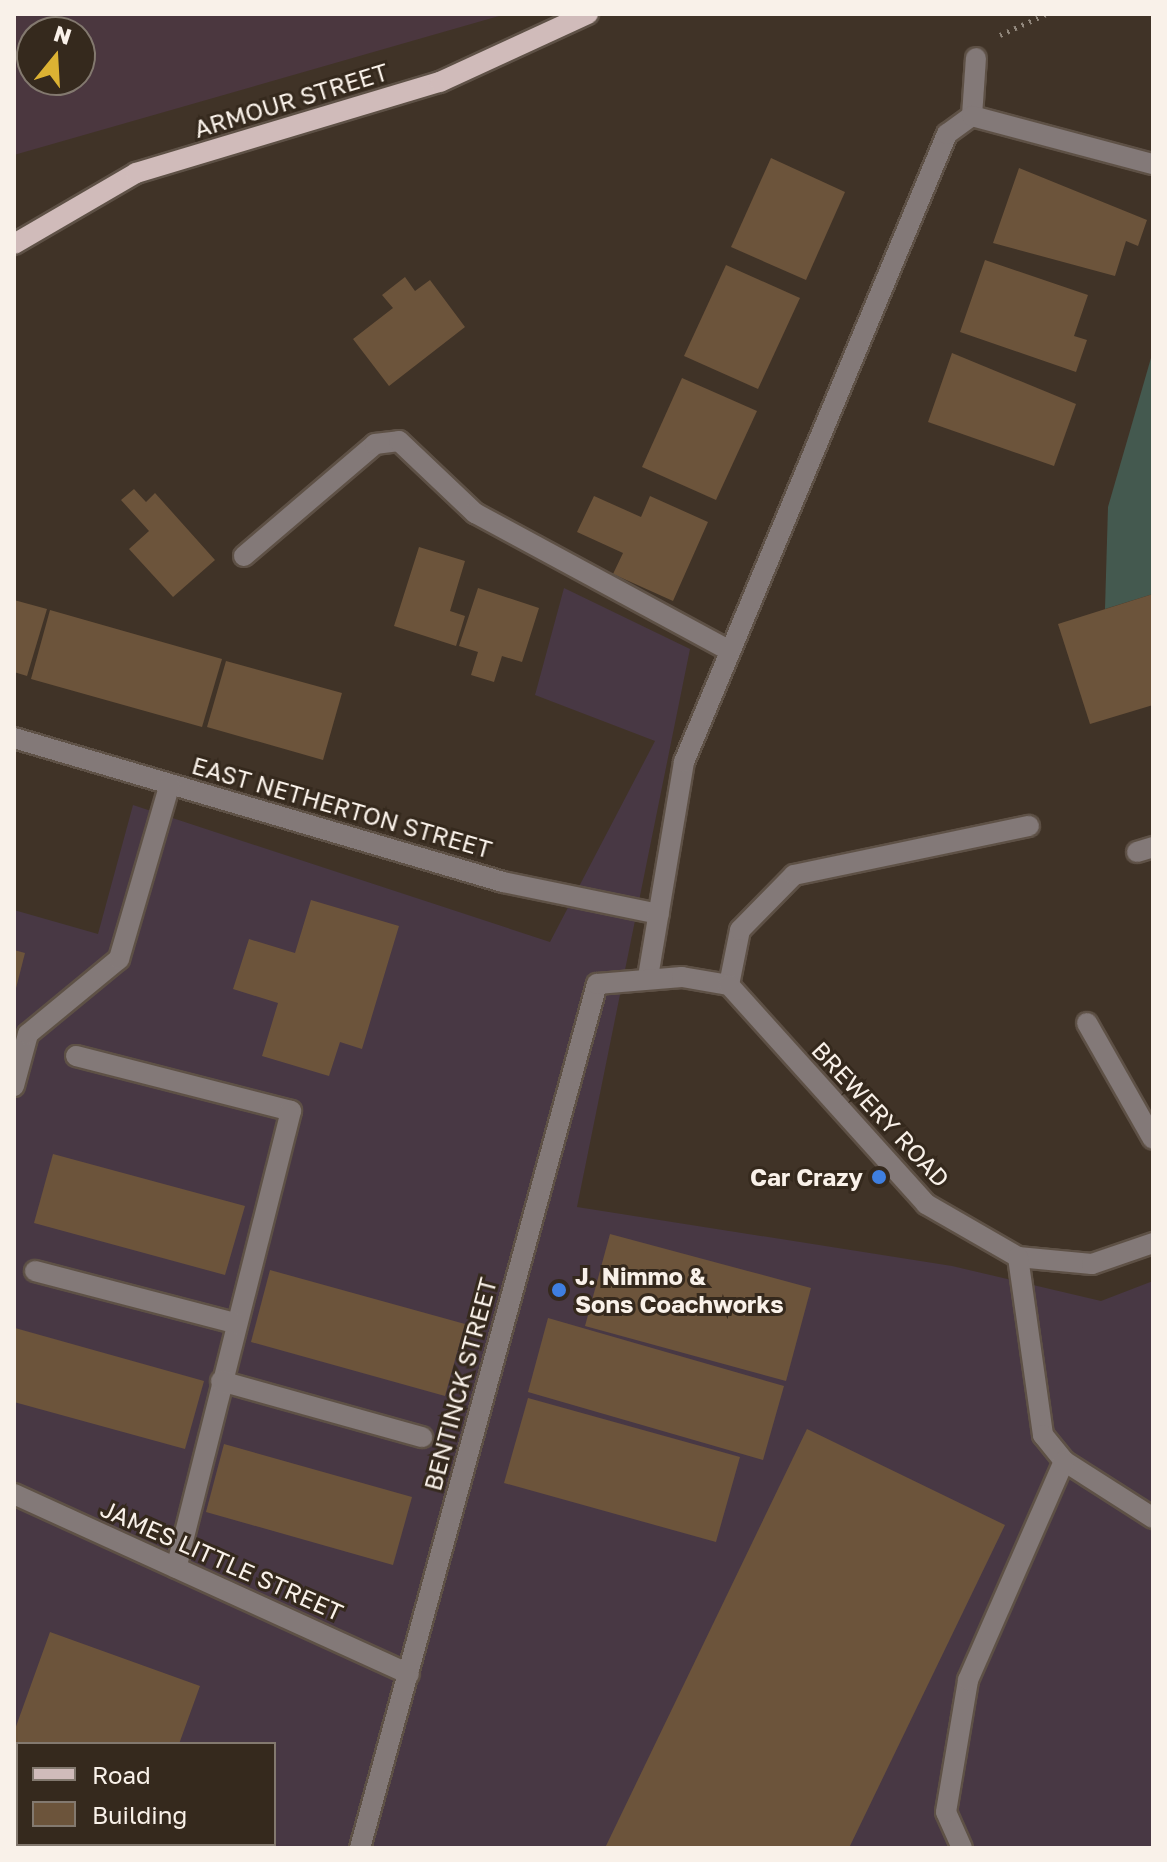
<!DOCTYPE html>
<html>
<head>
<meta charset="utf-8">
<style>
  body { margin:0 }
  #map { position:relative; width:1167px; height:1862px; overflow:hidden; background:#403327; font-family:"Golos Text",sans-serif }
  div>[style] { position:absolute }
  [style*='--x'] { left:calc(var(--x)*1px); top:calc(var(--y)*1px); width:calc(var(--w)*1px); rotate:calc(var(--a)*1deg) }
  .commercial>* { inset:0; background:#4b373f }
  .industrial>* { inset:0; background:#483844 }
  .green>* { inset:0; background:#44594f }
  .building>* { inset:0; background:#6c543b }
  .path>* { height:5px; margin-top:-2.5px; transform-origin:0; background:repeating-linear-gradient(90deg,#92887d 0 2px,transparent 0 8px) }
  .roads { filter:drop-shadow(2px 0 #5e5146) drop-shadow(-2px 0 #5e5146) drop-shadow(0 2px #5e5146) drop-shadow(0 -2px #5e5146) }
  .minor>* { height:20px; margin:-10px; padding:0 10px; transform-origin:10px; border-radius:10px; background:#837978 }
  .major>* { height:20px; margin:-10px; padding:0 10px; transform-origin:10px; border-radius:10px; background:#d0bbba }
  .dots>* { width:22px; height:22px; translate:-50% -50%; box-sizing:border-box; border:4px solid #35291d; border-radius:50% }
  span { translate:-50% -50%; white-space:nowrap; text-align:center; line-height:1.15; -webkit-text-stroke:6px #35291d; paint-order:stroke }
  .street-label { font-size:24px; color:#f9f1e9 }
  .poi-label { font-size:24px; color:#f9f1e9; font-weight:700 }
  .right { translate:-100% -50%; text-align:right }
  .left { translate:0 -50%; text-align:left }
  .frame { position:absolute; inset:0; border:16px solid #f9f1e9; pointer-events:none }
  .legend { position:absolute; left:16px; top:1742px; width:260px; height:104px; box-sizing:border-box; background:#35291d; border:2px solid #83796f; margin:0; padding:10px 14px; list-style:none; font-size:24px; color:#f9f1e9 }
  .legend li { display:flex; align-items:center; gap:16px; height:40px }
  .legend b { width:40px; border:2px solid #83796f }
  .north { position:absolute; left:16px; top:16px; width:80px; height:80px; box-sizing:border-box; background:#35291d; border:2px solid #83796f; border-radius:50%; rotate:18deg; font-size:22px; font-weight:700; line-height:32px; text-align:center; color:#f9f1e9 }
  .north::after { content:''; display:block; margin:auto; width:28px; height:36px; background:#dcb233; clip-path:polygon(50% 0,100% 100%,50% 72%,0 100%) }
</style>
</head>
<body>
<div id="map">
  <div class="commercial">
    <i style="clip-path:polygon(evenodd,14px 14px,506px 14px,14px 155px,14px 14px,32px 32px,80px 32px,80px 80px,32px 80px,32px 32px)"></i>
  </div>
  <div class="industrial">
    <i style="clip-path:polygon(evenodd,564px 588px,690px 649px,577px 1207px,952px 1266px,1101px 1301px,1153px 1281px,1153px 1848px,14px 1848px,14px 910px,98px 934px,133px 805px,550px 942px,655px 741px,535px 695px,564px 588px,18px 1744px,274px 1744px,274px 1844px,18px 1844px,18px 1744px)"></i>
  </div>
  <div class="green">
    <i style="clip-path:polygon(1153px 351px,1153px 594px,1105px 609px,1108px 507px)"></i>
  </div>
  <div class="building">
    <i style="clip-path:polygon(771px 158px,845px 192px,806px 280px,731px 247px)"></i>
    <i style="clip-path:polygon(1019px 168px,1147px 220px,1138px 246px,1126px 241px,1115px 276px,993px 243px)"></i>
    <i style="clip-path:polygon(985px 260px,1088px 295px,1074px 336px,1087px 340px,1076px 372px,960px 332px)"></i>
    <i style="clip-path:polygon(726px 265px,800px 298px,758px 389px,684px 356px)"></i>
    <i style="clip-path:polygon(405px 277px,415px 291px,430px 280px,465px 327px,389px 386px,353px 339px,393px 308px,382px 295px)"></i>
    <i style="clip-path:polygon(952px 353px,1076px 404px,1054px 466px,928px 422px)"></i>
    <i style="clip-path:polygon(682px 378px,757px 411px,716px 500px,642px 467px)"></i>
    <i style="clip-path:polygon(134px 489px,146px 502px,155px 493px,215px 560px,173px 597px,129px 549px,149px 531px,121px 500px)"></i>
    <i style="clip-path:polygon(594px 496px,641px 517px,650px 496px,708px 522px,673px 601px,613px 574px,623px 553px,577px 532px)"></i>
    <i style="clip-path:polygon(419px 547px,465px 561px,450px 611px,465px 616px,456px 646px,394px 626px)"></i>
    <i style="clip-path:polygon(478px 588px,539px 608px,522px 662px,502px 656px,494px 682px,471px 675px,478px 652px,459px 646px)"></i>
    <i style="clip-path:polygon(1153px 594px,1153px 705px,1090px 724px,1058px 624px)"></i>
    <i style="clip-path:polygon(14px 600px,47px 609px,27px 676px,14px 672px)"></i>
    <i style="clip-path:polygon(50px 610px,222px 659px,202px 727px,31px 679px)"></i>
    <i style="clip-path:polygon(226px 661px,342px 693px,323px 760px,207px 727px)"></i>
    <i style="clip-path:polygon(311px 900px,399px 926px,362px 1049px,340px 1042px,329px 1076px,262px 1056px,278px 1003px,233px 989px,249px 939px,295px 953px)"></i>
    <i style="clip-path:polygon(14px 950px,25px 953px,15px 992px,14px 992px)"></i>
    <i style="clip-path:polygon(53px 1154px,245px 1206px,225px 1275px,34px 1223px)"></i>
    <i style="clip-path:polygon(610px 1234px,811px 1288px,786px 1381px,585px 1326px)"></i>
    <i style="clip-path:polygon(270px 1270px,465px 1324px,445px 1396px,251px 1342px)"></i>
    <i style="clip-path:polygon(548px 1318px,784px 1386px,763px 1460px,528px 1392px)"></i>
    <i style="clip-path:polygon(15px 1328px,204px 1381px,185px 1449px,14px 1402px)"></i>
    <i style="clip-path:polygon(528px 1398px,740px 1457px,716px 1542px,504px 1483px)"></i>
    <i style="clip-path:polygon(807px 1429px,1005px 1525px,849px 1848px,605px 1848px)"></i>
    <i style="clip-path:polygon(224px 1444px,412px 1497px,393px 1565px,206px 1512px)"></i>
    <i style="clip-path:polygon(50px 1632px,200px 1686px,179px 1744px,18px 1744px,18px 1806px,14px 1732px)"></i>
  </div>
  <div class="path">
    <i style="--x:1000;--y:35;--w:51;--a:-24.5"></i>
  </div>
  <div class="roads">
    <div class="minor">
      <i style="--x:972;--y:116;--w:58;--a:-86.1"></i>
      <i style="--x:244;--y:556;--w:172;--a:-40.5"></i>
      <i style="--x:375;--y:444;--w:24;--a:-7"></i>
      <i style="--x:399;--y:441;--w:105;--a:43.5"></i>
      <i style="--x:475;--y:513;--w:290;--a:28.4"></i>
      <i style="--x:14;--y:738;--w:510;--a:16.41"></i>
      <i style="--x:503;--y:882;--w:159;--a:11.6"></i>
      <i style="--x:1137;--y:852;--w:17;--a:-17"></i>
      <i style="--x:648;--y:977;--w:218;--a:-80.5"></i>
      <i style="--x:684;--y:762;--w:681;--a:-67.28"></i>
      <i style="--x:947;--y:134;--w:31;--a:-36"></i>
      <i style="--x:972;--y:116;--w:187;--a:14.9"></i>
      <i style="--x:729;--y:985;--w:56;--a:-78.7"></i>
      <i style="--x:740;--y:930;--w:77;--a:-45.5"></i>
      <i style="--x:794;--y:875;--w:240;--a:-11.8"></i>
      <i style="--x:1087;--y:1023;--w:133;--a:60.4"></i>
      <i style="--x:76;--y:1056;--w:222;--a:14.3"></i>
      <i style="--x:291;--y:1111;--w:471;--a:104.1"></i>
      <i style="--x:14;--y:1086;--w:54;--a:-74.9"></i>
      <i style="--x:28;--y:1034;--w:118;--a:-39.5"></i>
      <i style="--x:119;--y:959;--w:182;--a:-73.8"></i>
      <i style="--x:1018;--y:1257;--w:74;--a:5.4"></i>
      <i style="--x:1092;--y:1264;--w:65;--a:-19"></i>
      <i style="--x:35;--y:1271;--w:207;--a:14.6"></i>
      <i style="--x:221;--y:1381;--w:209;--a:15.6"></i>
      <i style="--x:14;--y:1494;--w:434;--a:24.5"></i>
      <i style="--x:360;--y:1848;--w:896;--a:-74.66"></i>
      <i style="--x:597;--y:984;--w:85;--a:-4.7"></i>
      <i style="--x:682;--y:977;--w:48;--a:9.7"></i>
      <i style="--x:729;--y:985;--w:295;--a:48"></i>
      <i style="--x:926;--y:1204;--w:106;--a:29.9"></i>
      <i style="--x:1018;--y:1257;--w:180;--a:82"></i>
      <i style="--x:1043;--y:1435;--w:33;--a:51"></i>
      <i style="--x:1064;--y:1461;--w:106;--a:32.6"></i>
      <i style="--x:962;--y:1848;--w:39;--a:-114"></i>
      <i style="--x:946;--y:1812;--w:134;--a:-80.5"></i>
      <i style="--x:968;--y:1680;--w:239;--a:-66.3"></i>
    </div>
    <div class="major">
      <i style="--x:14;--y:244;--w:141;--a:-30.2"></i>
      <i style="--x:136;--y:173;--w:317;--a:-16.7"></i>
      <i style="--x:440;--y:82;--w:163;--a:-24.7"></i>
    </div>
  </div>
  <div class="dots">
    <i style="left:879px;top:1177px;background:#3f7fe0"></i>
    <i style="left:559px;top:1290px;background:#3f7fe0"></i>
  </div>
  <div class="street-label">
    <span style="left:291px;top:100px;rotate:-17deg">ARMOUR STREET</span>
    <span style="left:342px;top:807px;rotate:16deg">EAST NETHERTON STREET</span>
    <span style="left:881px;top:1114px;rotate:47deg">BREWERY ROAD</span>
    <span style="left:460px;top:1384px;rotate:-75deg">BENTINCK STREET</span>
    <span style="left:222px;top:1560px;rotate:24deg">JAMES LITTLE STREET</span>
  </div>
  <div class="poi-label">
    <span class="right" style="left:863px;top:1177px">Car Crazy</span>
    <span class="left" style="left:575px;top:1290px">J. Nimmo &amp;<br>Sons Coachworks</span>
  </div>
  <div class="frame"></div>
  <ul class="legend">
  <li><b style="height:10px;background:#d0bbba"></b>Road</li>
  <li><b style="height:22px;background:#6c543b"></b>Building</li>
  </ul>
  <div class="north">N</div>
</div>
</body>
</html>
